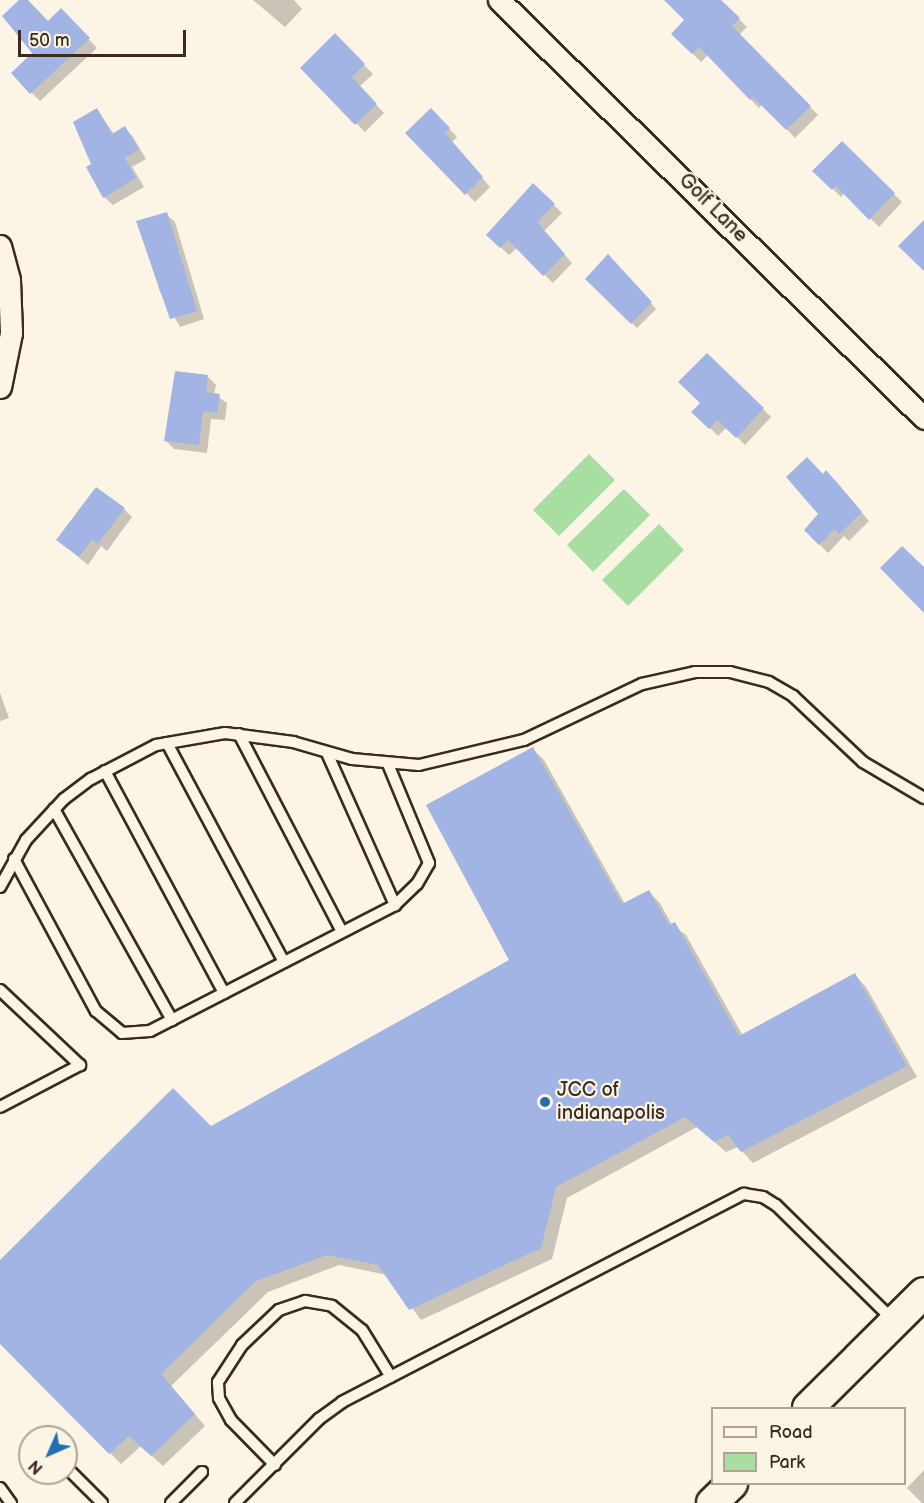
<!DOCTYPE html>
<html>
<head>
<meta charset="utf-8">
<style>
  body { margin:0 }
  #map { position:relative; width:924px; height:1503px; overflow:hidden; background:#fcf5e5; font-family:"Balsamiq Sans",sans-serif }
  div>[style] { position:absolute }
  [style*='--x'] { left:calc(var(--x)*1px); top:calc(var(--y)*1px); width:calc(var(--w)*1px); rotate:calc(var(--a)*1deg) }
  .green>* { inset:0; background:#a8dea1 }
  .shadow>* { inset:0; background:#0003 }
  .building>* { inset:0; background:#a2b4e3 }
  .roads { filter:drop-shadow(2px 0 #3b2a1e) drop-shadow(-2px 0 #3b2a1e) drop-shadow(0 2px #3b2a1e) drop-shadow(0 -2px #3b2a1e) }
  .lane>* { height:10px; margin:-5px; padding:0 5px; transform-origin:5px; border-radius:5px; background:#fcf5e5 }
  .street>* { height:21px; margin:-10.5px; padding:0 10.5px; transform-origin:10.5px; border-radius:10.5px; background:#fcf5e5 }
  .secondary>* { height:30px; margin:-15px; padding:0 15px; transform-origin:15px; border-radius:15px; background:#fcf5e5 }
  .dots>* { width:16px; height:16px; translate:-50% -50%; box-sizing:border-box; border:3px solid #fcf5e5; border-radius:50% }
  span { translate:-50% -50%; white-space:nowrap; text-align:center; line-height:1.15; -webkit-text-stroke:4.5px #fcf5e5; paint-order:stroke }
  .street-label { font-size:20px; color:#3b2a1e }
  .poi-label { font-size:20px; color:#3b2a1e }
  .left { translate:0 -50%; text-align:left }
  .legend { position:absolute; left:711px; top:1407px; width:195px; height:78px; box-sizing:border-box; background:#fcf5e5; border:2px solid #afa495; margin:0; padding:8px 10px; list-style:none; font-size:18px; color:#3b2a1e }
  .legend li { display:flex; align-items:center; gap:12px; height:30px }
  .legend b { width:30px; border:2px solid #afa495 }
  .north { position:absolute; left:18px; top:1425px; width:60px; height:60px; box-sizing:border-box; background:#fcf5e5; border:2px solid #afa495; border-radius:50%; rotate:225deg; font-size:16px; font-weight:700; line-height:24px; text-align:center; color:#3b2a1e }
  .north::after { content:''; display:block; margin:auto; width:21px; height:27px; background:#1f6fb2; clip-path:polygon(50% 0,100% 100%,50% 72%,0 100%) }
  .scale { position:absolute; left:18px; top:30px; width:168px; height:27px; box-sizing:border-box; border:3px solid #3b2a1e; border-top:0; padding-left:8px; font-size:18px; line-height:21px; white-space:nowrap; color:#3b2a1e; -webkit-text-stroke:4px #fcf5e5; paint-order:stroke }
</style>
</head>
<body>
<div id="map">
  <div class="green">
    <i style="clip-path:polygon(589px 454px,615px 480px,559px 536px,533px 510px)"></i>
    <i style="clip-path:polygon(624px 489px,650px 515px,593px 572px,567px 545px)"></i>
    <i style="clip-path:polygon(659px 524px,684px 550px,628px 606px,602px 580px)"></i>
  </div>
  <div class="shadow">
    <i style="clip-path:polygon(21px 0,26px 0,48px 22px,69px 18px,97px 48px,40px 101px,13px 74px,34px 53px)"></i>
    <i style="clip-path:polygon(253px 0,294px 0,302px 9px,285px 27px)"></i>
    <i style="clip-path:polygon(673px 0,719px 0,747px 27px,739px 35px,818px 115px,795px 138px,763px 104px,759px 108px,708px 55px,701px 62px,673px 34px,686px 20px)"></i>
    <i style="clip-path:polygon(335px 36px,373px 74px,359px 87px,384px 113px,365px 132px,302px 68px)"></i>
    <i style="clip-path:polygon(97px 110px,114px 134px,125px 128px,133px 137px,146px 159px,132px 167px,144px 187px,113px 205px,104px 197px,93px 165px)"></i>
    <i style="clip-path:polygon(431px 110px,457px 137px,452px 142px,490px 187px,475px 202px,407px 133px)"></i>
    <i style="clip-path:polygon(842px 143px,902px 202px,879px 227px,845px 193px,841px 197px,815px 171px)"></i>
    <i style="clip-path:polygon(533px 185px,562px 213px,544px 231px,572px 263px,553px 283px,517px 248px,509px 255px,488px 235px)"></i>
    <i style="clip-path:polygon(166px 214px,175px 222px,204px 319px,180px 327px,160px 292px,138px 222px)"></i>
    <i style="clip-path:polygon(614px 262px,656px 309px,637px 328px,587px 279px)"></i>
    <i style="clip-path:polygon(707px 355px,771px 417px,745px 445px,727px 427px,718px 436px,694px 412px,702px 403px)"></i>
    <i style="clip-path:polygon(207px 376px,216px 385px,214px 394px,227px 403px,225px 420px,211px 419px,207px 453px,174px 449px,166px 441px)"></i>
    <i style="clip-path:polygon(823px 476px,835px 480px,869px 521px,849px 541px,844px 536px,828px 553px,806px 530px,820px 515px)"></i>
    <i style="clip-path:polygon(124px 509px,132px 517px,107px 551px,101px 546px,88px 565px,58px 540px)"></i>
    <i style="clip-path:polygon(0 693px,9px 718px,0 721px)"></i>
    <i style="clip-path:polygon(532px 749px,544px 760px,625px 904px,649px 892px,660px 903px,672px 925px,686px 935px,743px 1036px,855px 975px,866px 987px,917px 1077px,753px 1163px,738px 1147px,726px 1152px,697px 1127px,567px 1198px,552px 1259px,421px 1320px,387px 1275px,339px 1265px,268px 1292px,171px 1386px,205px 1426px,163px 1466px,141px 1446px,121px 1464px,0 1342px,0 1261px,211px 1128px,511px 961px)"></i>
    <i style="clip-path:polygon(924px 1470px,924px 1503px,922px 1503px,907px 1488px)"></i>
  </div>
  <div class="building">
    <i style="clip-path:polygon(19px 0,28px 0,48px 21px,61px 8px,90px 38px,30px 94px,11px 73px,32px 53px,2px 16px)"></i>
    <i style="clip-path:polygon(664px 0,721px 0,740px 18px,732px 26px,811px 106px,786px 130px,753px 97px,750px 100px,699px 47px,692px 54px,671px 34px,684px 20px)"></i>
    <i style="clip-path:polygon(335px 33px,365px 64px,352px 77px,377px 104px,355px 125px,300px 68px)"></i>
    <i style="clip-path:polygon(97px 108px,112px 134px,125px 126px,139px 150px,125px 158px,136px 178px,103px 198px,86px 167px,91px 164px,73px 122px)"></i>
    <i style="clip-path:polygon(431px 108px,450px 128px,445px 133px,483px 177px,465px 195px,405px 133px)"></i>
    <i style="clip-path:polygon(842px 141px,895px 193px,869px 220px,836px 186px,832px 190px,812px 171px)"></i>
    <i style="clip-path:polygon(533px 183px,555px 204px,537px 222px,565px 254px,543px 276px,508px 240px,500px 248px,486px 235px)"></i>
    <i style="clip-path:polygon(167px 212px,197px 311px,170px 319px,136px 221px)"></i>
    <i style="clip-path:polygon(924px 220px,924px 271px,898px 246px)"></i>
    <i style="clip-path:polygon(608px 254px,652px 302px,631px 324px,585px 279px)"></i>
    <i style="clip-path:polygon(707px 353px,764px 408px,736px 438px,717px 420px,709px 429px,691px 412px,700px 403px,678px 382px)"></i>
    <i style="clip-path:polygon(175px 371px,208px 375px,206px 392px,220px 394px,217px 413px,203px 411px,199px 445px,164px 441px)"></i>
    <i style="clip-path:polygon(807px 457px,823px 474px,826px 470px,862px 512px,839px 534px,835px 529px,819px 545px,804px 530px,818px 514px,786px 477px)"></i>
    <i style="clip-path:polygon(96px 487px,125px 508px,98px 544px,92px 539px,79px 557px,56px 540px)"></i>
    <i style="clip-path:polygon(902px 546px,924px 567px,924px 613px,880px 568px)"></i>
    <i style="clip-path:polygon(533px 747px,622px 904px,649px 890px,669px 925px,675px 922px,739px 1036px,855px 973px,907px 1066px,741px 1152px,728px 1135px,714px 1142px,685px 1117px,556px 1187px,541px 1248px,409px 1310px,378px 1265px,327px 1255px,256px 1281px,161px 1374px,195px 1414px,151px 1456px,129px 1436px,109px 1454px,0 1344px,0 1260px,173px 1088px,211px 1126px,509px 960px,426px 805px)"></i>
  </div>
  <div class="roads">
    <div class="lane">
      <i style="--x:239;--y:734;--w:223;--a:62.5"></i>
      <i style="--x:167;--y:743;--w:248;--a:61.9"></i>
      <i style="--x:327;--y:753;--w:167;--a:65.9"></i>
      <i style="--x:105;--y:771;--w:252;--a:61.8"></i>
      <i style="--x:54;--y:809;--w:242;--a:60.8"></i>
      <i style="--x:14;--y:859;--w:173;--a:61.7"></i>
      <i style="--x:96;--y:1011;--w:34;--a:40"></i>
      <i style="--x:122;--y:1033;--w:28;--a:-4"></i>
      <i style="--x:150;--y:1031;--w:276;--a:-27.2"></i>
      <i style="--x:395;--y:905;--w:30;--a:-44"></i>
      <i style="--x:417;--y:884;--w:24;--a:-60"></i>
      <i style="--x:429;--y:863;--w:107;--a:-112.5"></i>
      <i style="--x:0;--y:887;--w:54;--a:-61"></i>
      <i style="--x:26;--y:840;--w:56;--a:-47.2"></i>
      <i style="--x:64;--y:799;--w:34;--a:-37"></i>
      <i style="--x:91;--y:779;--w:73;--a:-27.6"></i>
      <i style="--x:156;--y:745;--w:70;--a:-9.9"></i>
      <i style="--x:225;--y:733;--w:69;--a:7.5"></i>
      <i style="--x:293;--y:742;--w:61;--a:16.1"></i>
      <i style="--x:352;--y:759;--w:67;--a:5.1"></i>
      <i style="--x:419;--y:765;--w:108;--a:-13.4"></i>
      <i style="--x:524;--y:740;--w:131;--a:-25.4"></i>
      <i style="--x:642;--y:684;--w:54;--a:-12.8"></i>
      <i style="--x:695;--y:672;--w:35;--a:0"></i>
      <i style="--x:730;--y:672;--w:40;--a:14.4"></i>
      <i style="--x:769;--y:682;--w:28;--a:30"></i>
      <i style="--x:793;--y:696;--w:96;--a:43.3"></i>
      <i style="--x:863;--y:762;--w:71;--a:30.5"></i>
      <i style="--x:0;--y:990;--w:110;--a:43.2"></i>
      <i style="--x:80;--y:1065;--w:90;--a:152.3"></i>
      <i style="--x:275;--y:1465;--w:63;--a:-134.4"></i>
      <i style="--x:231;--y:1420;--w:25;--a:-119"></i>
      <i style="--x:219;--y:1398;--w:16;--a:-94"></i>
      <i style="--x:218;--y:1382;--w:44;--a:-57"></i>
      <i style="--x:242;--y:1345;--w:51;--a:-43.4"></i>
      <i style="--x:279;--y:1310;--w:28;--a:-19"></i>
      <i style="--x:305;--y:1301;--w:27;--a:10"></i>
      <i style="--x:332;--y:1306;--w:38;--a:39"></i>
      <i style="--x:362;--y:1330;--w:55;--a:58.3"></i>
      <i style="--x:66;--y:1467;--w:51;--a:45"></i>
      <i style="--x:0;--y:1488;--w:19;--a:54"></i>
      <i style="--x:171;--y:1503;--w:44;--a:-45"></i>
      <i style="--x:235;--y:1503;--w:119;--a:-45"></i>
      <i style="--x:319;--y:1419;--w:29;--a:-36"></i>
      <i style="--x:342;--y:1402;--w:453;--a:-27.4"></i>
      <i style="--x:744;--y:1194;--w:19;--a:9"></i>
      <i style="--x:763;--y:1197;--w:15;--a:32"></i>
      <i style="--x:776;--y:1205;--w:165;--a:44.5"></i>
    </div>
    <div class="street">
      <i style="--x:499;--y:0;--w:596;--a:44.52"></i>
      <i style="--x:0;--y:246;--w:35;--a:75"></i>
      <i style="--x:9;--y:280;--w:53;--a:87.8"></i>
      <i style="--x:11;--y:333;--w:55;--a:101.5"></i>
    </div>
    <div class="secondary">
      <i style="--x:808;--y:1408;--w:163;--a:-44.8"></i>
      <i style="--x:712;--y:1503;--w:28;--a:-44"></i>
    </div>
  </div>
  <div class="dots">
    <i style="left:545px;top:1102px;background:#1f6fb2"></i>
  </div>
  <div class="street-label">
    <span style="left:713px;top:208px;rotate:45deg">Golf Lane</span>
  </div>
  <div class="poi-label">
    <span class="left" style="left:557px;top:1102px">JCC of<br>indianapolis</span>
  </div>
  <ul class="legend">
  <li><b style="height:8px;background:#fcf5e5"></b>Road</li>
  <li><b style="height:16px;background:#a8dea1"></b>Park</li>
  </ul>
  <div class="north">N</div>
  <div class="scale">50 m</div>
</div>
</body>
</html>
